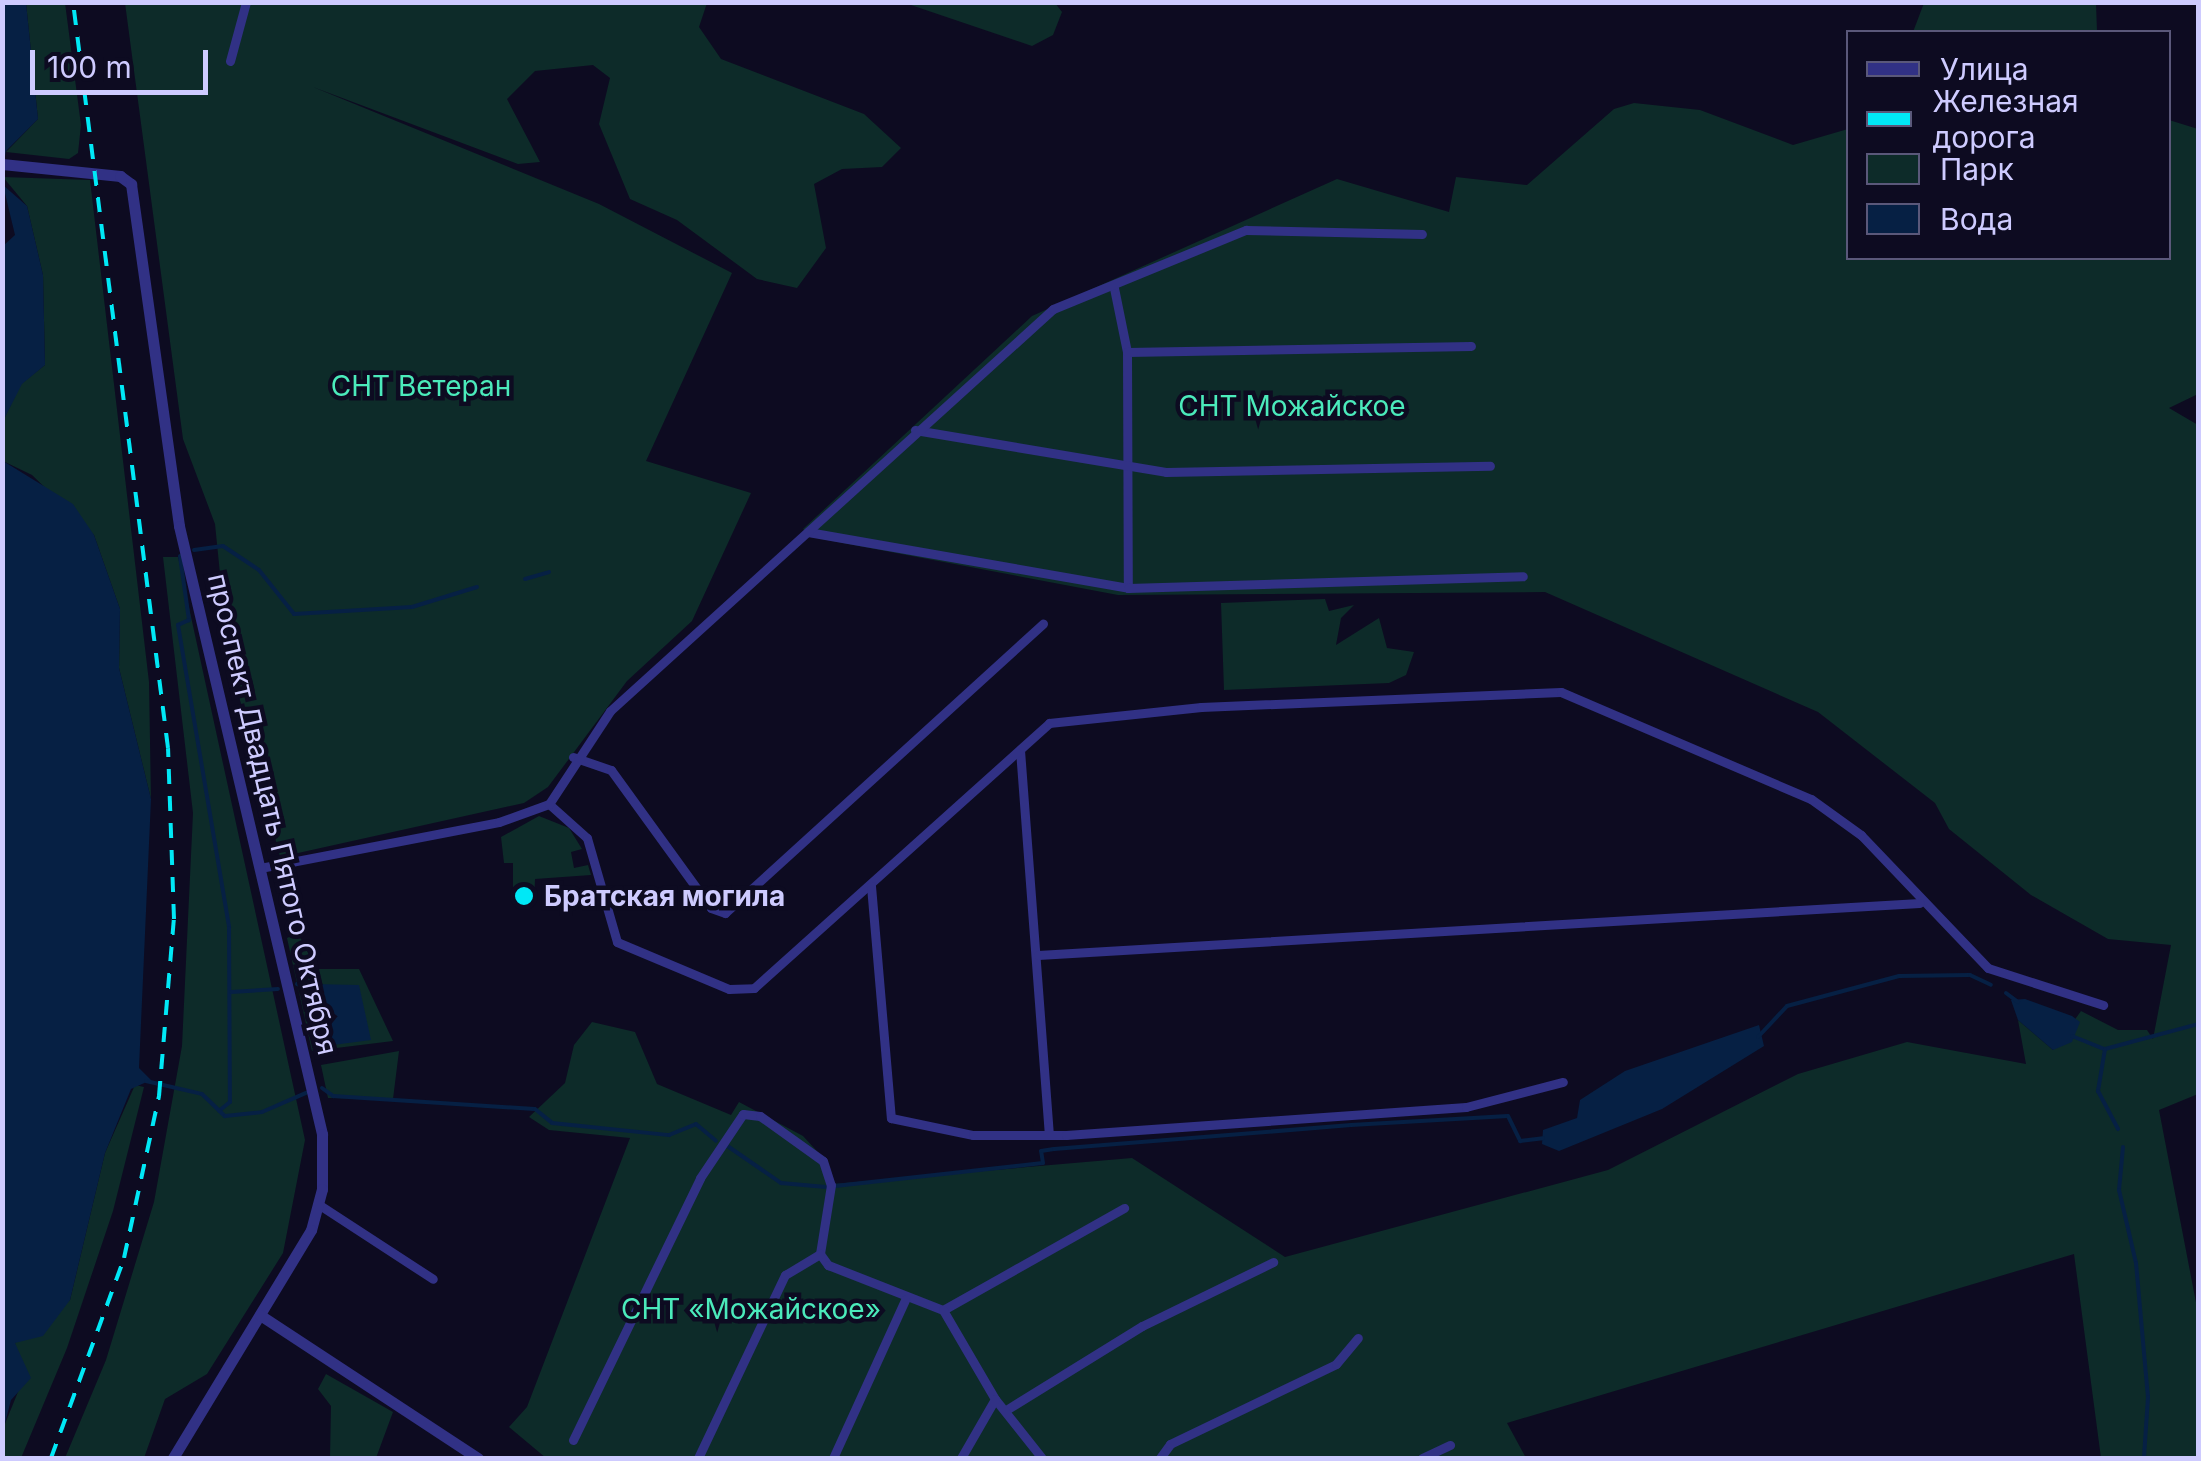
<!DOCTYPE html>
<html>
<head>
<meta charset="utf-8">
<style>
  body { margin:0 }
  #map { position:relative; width:2201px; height:1461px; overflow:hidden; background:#0d0b21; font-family:Inter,sans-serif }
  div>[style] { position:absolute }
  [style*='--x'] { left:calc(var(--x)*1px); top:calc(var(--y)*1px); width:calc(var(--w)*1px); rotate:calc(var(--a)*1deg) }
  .green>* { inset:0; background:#0d2b29 }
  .water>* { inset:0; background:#062044 }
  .stream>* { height:4px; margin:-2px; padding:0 2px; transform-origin:2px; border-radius:2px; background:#062044 }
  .minor>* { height:9px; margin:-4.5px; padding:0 4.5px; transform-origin:4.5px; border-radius:4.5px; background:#313185 }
  .tertiary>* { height:11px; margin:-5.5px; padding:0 5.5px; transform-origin:5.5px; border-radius:5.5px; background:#313185 }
  .rail>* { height:4px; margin-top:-2px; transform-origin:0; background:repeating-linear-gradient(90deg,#00e8f6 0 15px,transparent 0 27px) }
  .dots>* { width:28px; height:28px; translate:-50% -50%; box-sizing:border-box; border:5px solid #0d0b21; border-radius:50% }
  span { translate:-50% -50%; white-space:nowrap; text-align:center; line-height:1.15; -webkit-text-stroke:9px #0d0b21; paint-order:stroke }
  .park-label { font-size:28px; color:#4beabb }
  .street-label { font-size:28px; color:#cecbff }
  .poi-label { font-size:28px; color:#cecbff; font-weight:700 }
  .left { translate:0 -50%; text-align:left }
  .frame { position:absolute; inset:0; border:5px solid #cecbff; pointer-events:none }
  .legend { position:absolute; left:1846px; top:30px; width:325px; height:230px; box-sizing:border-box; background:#0d0b21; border:2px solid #5a587a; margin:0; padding:12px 18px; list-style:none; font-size:30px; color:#cecbff }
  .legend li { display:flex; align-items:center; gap:20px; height:50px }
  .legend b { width:50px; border:2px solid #5a587a }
  .scale { position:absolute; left:30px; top:50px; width:178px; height:45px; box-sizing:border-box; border:5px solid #cecbff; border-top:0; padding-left:12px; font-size:30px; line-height:35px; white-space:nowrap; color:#cecbff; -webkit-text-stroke:8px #0d0b21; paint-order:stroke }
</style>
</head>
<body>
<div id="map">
  <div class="green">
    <i style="clip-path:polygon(26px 3px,65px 3px,81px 125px,78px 153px,69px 159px,6px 152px,38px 119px)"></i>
    <i style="clip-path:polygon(125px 3px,707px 3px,699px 27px,721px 59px,864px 114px,901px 148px,882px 167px,842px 169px,814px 184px,826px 248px,797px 288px,757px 279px,677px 220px,630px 199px,599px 124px,610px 78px,593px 65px,535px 71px,507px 99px,540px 162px,518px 164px,313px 87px,599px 204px,732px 273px,646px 461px,751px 493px,692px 621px,627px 681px,548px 787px,524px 803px,280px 857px,228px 653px,215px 524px,183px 439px)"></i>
    <i style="clip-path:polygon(905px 3px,1055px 3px,1062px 12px,1053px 35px,1032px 46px)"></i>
    <i style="clip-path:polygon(1924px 3px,2096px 3px,2097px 32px,1913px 32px)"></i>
    <i style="clip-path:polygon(1634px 103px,1700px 110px,1793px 145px,1848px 129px,1848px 258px,2168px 258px,2169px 120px,2198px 129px,2198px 394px,2169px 408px,2198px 425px,2198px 1094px,2159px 1110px,2198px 1313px,2198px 1458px,2101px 1458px,2074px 1254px,1507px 1423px,1526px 1458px,546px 1458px,509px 1427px,527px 1407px,630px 1138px,549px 1130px,529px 1117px,565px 1083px,574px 1045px,592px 1022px,635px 1032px,657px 1084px,731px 1115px,739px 1102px,803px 1136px,827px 1162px,833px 1184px,1132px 1158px,1285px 1257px,1608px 1170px,1798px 1074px,1907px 1042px,2026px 1064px,2018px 1020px,2053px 1050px,2081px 1011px,2118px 1030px,2147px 1030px,2153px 1039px,2171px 945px,2108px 939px,2031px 895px,1949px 829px,1935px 803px,1818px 712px,1545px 592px,1118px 595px,811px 537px,803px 529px,1032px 316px,1337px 179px,1449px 212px,1456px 177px,1527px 185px,1614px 109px)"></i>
    <i style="clip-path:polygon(3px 177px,90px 180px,149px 682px,151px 799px,119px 668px,120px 609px,94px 535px,32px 475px,3px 461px,3px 421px,21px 384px,45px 365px,43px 275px,27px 206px)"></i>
    <i style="clip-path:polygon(163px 557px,178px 557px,305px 1140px,283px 1253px,207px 1374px,165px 1399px,144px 1458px,65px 1458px,106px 1360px,154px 1202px,182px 1046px,193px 813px)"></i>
    <i style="clip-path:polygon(1325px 599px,1329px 611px,1354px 605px,1341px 618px,1336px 645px,1379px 618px,1387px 648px,1414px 652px,1406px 675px,1389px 683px,1224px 690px,1221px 603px)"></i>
    <i style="clip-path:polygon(539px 816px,569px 828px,582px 849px,571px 852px,574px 868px,588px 865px,591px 875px,535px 879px,534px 904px,513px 905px,513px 863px,504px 863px,501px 837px)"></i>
    <i style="clip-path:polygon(298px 933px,316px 969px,359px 969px,393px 1041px,312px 1051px,287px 938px)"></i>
    <i style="clip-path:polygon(399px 1051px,393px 1099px,328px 1098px,321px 1065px)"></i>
    <i style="clip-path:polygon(135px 1085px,144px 1087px,113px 1211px,67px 1348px,21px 1458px,3px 1458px,2px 1431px,20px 1387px,15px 1343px,70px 1300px,105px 1153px)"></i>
    <i style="clip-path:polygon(326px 1374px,393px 1412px,376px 1458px,330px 1458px,331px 1406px,318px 1389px)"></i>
  </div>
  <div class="water">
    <i style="clip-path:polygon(3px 3px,26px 3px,38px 119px,6px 151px,3px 168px)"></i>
    <i style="clip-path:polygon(3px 185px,27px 206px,43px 275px,45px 365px,22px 384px,3px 421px,3px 246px,15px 235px)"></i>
    <i style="clip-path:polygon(3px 461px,73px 504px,94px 535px,120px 609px,119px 668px,151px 799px,139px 1068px,151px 1080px,131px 1089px,105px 1153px,70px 1300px,43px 1336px,15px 1343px,31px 1378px,11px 1400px,3px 1431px)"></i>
    <i style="clip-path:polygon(311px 984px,359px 985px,371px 1040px,318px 1047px,307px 1001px)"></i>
    <i style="clip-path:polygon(2025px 999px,2072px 1016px,2080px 1022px,2072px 1042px,2053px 1050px,2018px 1020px,2011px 1000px)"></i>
    <i style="clip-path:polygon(1759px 1025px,1764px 1046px,1662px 1109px,1559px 1151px,1542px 1144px,1543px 1130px,1577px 1118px,1580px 1100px,1625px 1071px)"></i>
  </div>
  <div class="stream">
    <i style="--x:194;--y:550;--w:29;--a:-8"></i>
    <i style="--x:223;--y:546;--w:43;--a:33.7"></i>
    <i style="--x:259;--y:570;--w:56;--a:51.5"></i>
    <i style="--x:294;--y:614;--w:118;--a:-3.4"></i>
    <i style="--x:412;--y:607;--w:68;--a:-17.1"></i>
    <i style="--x:180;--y:556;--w:65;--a:82"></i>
    <i style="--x:189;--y:620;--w:12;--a:156"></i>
    <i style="--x:178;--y:625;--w:307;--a:80.4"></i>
    <i style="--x:229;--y:928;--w:174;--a:89.7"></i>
    <i style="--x:230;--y:1102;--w:14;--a:141"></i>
    <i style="--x:525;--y:579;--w:25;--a:-16"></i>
    <i style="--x:297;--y:984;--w:15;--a:16"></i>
    <i style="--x:231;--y:992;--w:47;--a:-3.7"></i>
    <i style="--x:2006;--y:993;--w:15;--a:37"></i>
    <i style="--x:2072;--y:1036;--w:35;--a:22"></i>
    <i style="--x:2105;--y:1049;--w:96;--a:-15"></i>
    <i style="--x:1758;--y:1037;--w:42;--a:-46.9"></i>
    <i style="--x:1787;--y:1006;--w:116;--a:-15"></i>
    <i style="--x:1899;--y:976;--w:71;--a:-0.8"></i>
    <i style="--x:1970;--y:975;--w:23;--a:25"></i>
    <i style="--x:2105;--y:1049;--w:43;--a:99.5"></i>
    <i style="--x:2098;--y:1091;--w:43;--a:62.2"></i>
    <i style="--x:146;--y:1081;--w:57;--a:13.1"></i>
    <i style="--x:202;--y:1094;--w:32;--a:44"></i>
    <i style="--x:225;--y:1116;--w:37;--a:-6"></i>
    <i style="--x:262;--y:1112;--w:48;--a:-23.4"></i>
    <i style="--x:322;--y:1088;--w:14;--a:36"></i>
    <i style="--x:333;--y:1096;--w:202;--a:3.7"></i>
    <i style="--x:535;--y:1109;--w:22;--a:39"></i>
    <i style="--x:552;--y:1123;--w:118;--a:5.9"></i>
    <i style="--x:669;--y:1135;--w:29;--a:-22"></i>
    <i style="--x:696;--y:1124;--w:26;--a:40"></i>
    <i style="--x:726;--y:1145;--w:67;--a:34.6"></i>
    <i style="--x:781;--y:1183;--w:45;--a:5.1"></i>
    <i style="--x:2123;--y:1147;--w:43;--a:95.3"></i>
    <i style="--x:2119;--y:1190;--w:75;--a:76.9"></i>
    <i style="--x:2136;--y:1263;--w:135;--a:84.9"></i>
    <i style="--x:2148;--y:1397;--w:61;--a:93.8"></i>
    <i style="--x:835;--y:1186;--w:209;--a:-6.3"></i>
    <i style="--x:1043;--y:1163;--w:12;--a:-99"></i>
    <i style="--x:1041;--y:1151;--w:13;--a:-9"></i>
    <i style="--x:1054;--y:1149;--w:298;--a:-4.6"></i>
    <i style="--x:1351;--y:1125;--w:157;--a:-3.3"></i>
    <i style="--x:1508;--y:1116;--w:28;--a:64"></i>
    <i style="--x:1520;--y:1141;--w:23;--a:-7"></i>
  </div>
  <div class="minor">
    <i style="--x:230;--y:61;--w:61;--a:-74.8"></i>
    <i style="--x:1114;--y:288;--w:65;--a:78.5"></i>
    <i style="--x:1127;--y:352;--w:236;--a:89.8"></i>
    <i style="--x:1127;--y:352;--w:344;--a:-1"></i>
    <i style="--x:915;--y:430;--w:254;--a:9.5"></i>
    <i style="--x:1166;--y:472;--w:324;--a:-1.1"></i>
    <i style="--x:808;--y:532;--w:325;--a:9.9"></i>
    <i style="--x:1128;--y:588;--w:395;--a:-1.7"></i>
    <i style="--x:1020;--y:750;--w:383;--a:85.7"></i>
    <i style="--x:573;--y:757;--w:40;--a:18.9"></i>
    <i style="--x:611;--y:770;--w:170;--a:54.1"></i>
    <i style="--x:711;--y:908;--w:15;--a:20"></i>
    <i style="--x:725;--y:913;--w:430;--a:-42.3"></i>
    <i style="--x:549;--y:804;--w:51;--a:41.8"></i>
    <i style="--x:587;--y:838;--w:108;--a:73.9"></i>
    <i style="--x:617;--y:942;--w:121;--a:22.8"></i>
    <i style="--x:729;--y:989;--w:25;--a:-2"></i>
    <i style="--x:754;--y:988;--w:397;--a:-41.9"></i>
    <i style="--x:1049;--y:723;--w:153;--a:-6"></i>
    <i style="--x:1201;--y:707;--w:360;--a:-2.4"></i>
    <i style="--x:1561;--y:692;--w:272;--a:23.2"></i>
    <i style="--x:1811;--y:799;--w:62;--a:35.8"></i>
    <i style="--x:1861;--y:835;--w:184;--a:46.3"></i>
    <i style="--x:1988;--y:968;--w:121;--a:17.8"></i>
    <i style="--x:260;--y:868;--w:243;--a:-10.9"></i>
    <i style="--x:499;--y:822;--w:53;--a:-19.8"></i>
    <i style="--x:549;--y:804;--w:111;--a:-56.7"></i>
    <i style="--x:610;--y:711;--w:598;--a:-42.22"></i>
    <i style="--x:1053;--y:309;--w:209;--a:-22.3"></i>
    <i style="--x:1246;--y:230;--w:176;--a:1.3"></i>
    <i style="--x:871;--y:886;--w:233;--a:85.1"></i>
    <i style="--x:891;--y:1118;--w:84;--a:11.7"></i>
    <i style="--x:973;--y:1135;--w:93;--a:0"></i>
    <i style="--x:1066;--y:1135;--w:401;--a:-4"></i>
    <i style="--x:1466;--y:1107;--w:100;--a:-14.5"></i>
    <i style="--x:1038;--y:955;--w:883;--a:-3.38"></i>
    <i style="--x:318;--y:1204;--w:137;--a:33.1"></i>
    <i style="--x:943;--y:1310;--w:208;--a:-29.4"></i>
    <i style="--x:1006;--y:1410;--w:160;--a:-31.7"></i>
    <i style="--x:1142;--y:1326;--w:146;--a:-26"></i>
    <i style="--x:573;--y:1440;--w:291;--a:-64.1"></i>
    <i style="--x:700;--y:1178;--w:77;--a:-56.1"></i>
    <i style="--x:743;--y:1114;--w:17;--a:7"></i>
    <i style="--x:760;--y:1116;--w:77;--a:35.5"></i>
    <i style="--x:823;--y:1161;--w:25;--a:72"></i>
    <i style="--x:831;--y:1185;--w:70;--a:99.1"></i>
    <i style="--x:820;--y:1254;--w:14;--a:54"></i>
    <i style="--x:828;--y:1265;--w:123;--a:21.4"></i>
    <i style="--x:943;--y:1310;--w:103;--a:59.7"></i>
    <i style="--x:995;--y:1399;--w:75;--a:51.5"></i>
    <i style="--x:698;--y:1458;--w:203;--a:-64.6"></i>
    <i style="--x:785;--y:1275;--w:41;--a:-31"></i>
    <i style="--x:833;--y:1458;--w:174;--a:-65.5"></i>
    <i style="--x:961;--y:1458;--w:68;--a:-60"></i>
    <i style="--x:1160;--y:1458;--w:17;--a:-54"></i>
    <i style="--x:1170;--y:1444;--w:184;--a:-25.7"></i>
    <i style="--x:1336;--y:1364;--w:34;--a:-50"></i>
    <i style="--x:1422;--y:1458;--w:31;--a:-25"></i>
  </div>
  <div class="tertiary">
    <i style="--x:2;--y:164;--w:119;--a:5.8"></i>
    <i style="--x:120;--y:176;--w:14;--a:36"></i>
    <i style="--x:131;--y:184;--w:345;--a:82"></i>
    <i style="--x:179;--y:526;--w:625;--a:76.76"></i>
    <i style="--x:322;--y:1134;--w:55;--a:90"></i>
    <i style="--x:322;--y:1189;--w:42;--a:105"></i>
    <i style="--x:311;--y:1230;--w:267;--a:121.2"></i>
    <i style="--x:260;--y:1315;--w:261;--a:33.3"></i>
  </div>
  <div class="rail">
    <i style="--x:51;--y:1458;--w:213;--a:-69.9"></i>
    <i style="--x:124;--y:1258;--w:166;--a:-77.8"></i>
    <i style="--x:159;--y:1096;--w:178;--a:-85.2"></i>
    <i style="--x:174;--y:919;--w:171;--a:-92"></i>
    <i style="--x:168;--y:748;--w:752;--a:-97.26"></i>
  </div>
  <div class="dots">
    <i style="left:524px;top:896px;background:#00e8f6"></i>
  </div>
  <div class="park-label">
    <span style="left:421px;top:386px">СНТ Ветеран</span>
    <span style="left:1292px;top:406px">СНТ Можайское</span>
    <span style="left:751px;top:1309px">СНТ «Можайское»</span>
  </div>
  <div class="street-label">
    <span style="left:273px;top:814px;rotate:77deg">проспект Двадцать Пятого Октября</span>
  </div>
  <div class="poi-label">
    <span class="left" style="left:544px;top:896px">Братская могила</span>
  </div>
  <div class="frame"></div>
  <ul class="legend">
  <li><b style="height:12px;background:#313185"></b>Улица</li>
  <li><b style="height:12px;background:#00e8f6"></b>Железная дорога</li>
  <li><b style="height:28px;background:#0d2b29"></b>Парк</li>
  <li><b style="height:28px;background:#062044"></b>Вода</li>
  </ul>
  <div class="scale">100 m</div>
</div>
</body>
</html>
